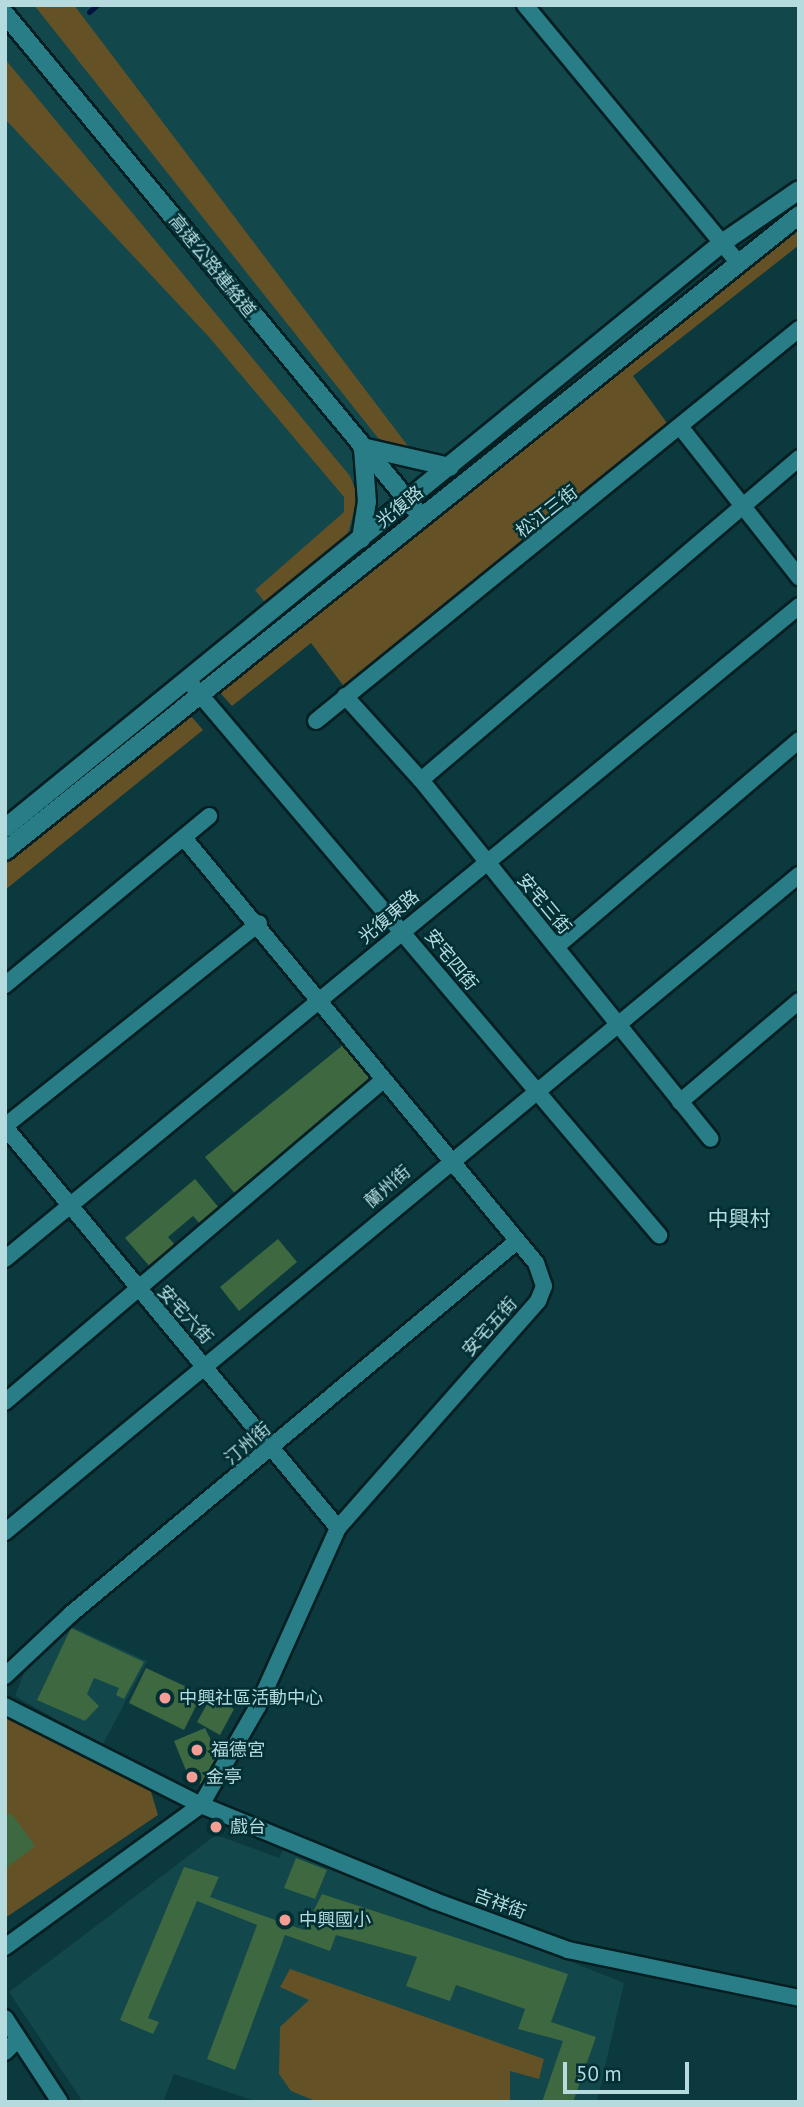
<!DOCTYPE html>
<html>
<head>
<meta charset="utf-8">
<style>
  body { margin:0 }
  #map { position:relative; width:804px; height:2107px; overflow:hidden; background:#0c393e; font-family:"PT Sans","Noto Sans TC",sans-serif }
  div>[style] { position:absolute }
  [style*='--x'] { left:calc(var(--x)*1px); top:calc(var(--y)*1px); width:calc(var(--w)*1px); rotate:calc(var(--a)*1deg) }
  .built>* { inset:0; background:#12474c }
  .green>* { inset:0; background:#655126 }
  .stream>* { height:5px; margin:-2.5px; padding:0 2.5px; transform-origin:2.5px; border-radius:2.5px; background:#051342 }
  .building>* { inset:0; background:#3e683f }
  .roads { filter:drop-shadow(2px 0 #051e21) drop-shadow(-2px 0 #051e21) drop-shadow(0 2px #051e21) drop-shadow(0 -2px #051e21) }
  .minor>* { height:16px; margin:-8px; padding:0 8px; transform-origin:8px; border-radius:8px; background:#287d86 }
  .tertiary>* { height:18px; margin:-9px; padding:0 9px; transform-origin:9px; border-radius:9px; background:#287d86 }
  .dots>* { width:19px; height:19px; translate:-50% -50%; box-sizing:border-box; border:4px solid #002f34; border-radius:50% }
  span { translate:-50% -50%; white-space:nowrap; text-align:center; line-height:1.15; -webkit-text-stroke:5px #002f34; paint-order:stroke }
  .street-label { font-size:18px; color:#b5dbdf }
  .poi-label { font-size:18px; color:#b5dbdf }
  .left { translate:0 -50%; text-align:left }
  .quarter-label { font-size:21px; color:#b5dbdf }
  .frame { position:absolute; inset:0; border:7px solid #b5dbdf; pointer-events:none }
  .scale { position:absolute; left:563px; top:2062px; width:126px; height:32px; box-sizing:border-box; border:4px solid #b5dbdf; border-top:0; padding-left:9px; font-size:21px; line-height:24px; white-space:nowrap; color:#b5dbdf; -webkit-text-stroke:5px #002f34; paint-order:stroke }
</style>
</head>
<body>
<div id="map">
  <div class="built">
    <i style="clip-path:polygon(5px 5px,799px 5px,799px 197px,721px 251px,5px 838px)"></i>
    <i style="clip-path:polygon(66px 1624px,147px 1661px,102px 1746px,15px 1696px,26px 1667px)"></i>
    <i style="clip-path:polygon(216px 1835px,279px 1858px,284px 1847px,624px 1983px,597px 2102px,258px 2102px,174px 2074px,163px 2102px,83px 2102px,9px 1992px)"></i>
  </div>
  <div class="green">
    <i style="clip-path:polygon(34px 5px,74px 5px,414px 454px,378px 438px)"></i>
    <i style="clip-path:polygon(5px 59px,350px 476px,358px 496px,346px 541px,267px 605px,255px 590px,344px 512px,344px 497px,209px 337px,5px 119px)"></i>
    <i style="clip-path:polygon(799px 221px,799px 245px,633px 376px,672px 430px,346px 689px,311px 643px,232px 706px,215px 687px)"></i>
    <i style="clip-path:polygon(184px 708px,203px 730px,5px 890px,5px 857px)"></i>
    <i style="clip-path:polygon(5px 1717px,149px 1785px,158px 1815px,5px 1918px)"></i>
    <i style="clip-path:polygon(290px 1969px,544px 2059px,539px 2079px,510px 2071px,510px 2102px,318px 2102px,291px 2091px,279px 2074px,280px 2027px,309px 2000px,280px 1987px)"></i>
  </div>
  <div class="stream">
    <i style="--x:89;--y:12;--w:11;--a:-41"></i>
  </div>
  <div class="building">
    <i style="clip-path:polygon(343px 1045px,374px 1083px,236px 1195px,205px 1157px)"></i>
    <i style="clip-path:polygon(195px 1179px,220px 1209px,201px 1225px,193px 1216px,168px 1237px,176px 1246px,151px 1268px,125px 1238px)"></i>
    <i style="clip-path:polygon(278px 1239px,297px 1262px,239px 1311px,220px 1287px)"></i>
    <i style="clip-path:polygon(71px 1628px,144px 1662px,124px 1699px,116px 1695px,119px 1688px,94px 1678px,87px 1694px,99px 1706px,85px 1721px,37px 1700px)"></i>
    <i style="clip-path:polygon(146px 1668px,202px 1694px,184px 1730px,129px 1703px)"></i>
    <i style="clip-path:polygon(211px 1697px,234px 1709px,220px 1735px,197px 1722px)"></i>
    <i style="clip-path:polygon(205px 1728px,222px 1763px,214px 1778px,200px 1784px,194px 1771px,187px 1773px,174px 1741px)"></i>
    <i style="clip-path:polygon(11px 1813px,35px 1846px,5px 1869px,5px 1817px)"></i>
    <i style="clip-path:polygon(296px 1858px,327px 1870px,315px 1899px,284px 1888px)"></i>
    <i style="clip-path:polygon(184px 1867px,219px 1877px,210px 1897px,304px 1930px,322px 1894px,568px 1974px,551px 2022px,596px 2037px,573px 2102px,542px 2102px,563px 2041px,518px 2029px,525px 2009px,456px 1985px,450px 2001px,406px 1986px,417px 1957px,336px 1935px,330px 1951px,285px 1935px,235px 2070px,207px 2059px,257px 1925px,197px 1901px,148px 2018px,159px 2022px,153px 2034px,120px 2020px)"></i>
  </div>
  <div class="roads">
    <div class="minor">
      <i style="--x:525;--y:5;--w:331;--a:50.4"></i>
      <i style="--x:682;--y:429;--w:189;--a:51.7"></i>
      <i style="--x:192;--y:685;--w:722;--a:49.67"></i>
      <i style="--x:345;--y:696;--w:113;--a:47.9"></i>
      <i style="--x:421;--y:780;--w:461;--a:51.1"></i>
      <i style="--x:316;--y:721;--w:622;--a:-39.06"></i>
      <i style="--x:421;--y:780;--w:497;--a:-40.4"></i>
      <i style="--x:556;--y:947;--w:319;--a:-40.4"></i>
      <i style="--x:5;--y:985;--w:265;--a:-39.6"></i>
      <i style="--x:680;--y:1102;--w:156;--a:-40.3"></i>
      <i style="--x:5;--y:1126;--w:325;--a:-38.6"></i>
      <i style="--x:5;--y:1127;--w:521;--a:50.29"></i>
      <i style="--x:5;--y:1259;--w:1028;--a:-39.43"></i>
      <i style="--x:5;--y:1402;--w:497;--a:-40.4"></i>
      <i style="--x:5;--y:1532;--w:1031;--a:-39.61"></i>
      <i style="--x:5;--y:1676;--w:91;--a:-43.2"></i>
      <i style="--x:71;--y:1614;--w:580;--a:-39.89"></i>
      <i style="--x:5;--y:1706;--w:220;--a:26.8"></i>
      <i style="--x:201;--y:1805;--w:253;--a:22.3"></i>
      <i style="--x:435;--y:1901;--w:142;--a:20.2"></i>
      <i style="--x:568;--y:1950;--w:236;--a:11.7"></i>
      <i style="--x:5;--y:1947;--w:242;--a:-35.9"></i>
      <i style="--x:201;--y:1805;--w:114;--a:-60.1"></i>
      <i style="--x:258;--y:1706;--w:195;--a:-65.8"></i>
      <i style="--x:338;--y:1528;--w:303;--a:-48.6"></i>
      <i style="--x:538;--y:1301;--w:16;--a:-68"></i>
      <i style="--x:544;--y:1286;--w:24;--a:-109"></i>
      <i style="--x:536;--y:1263;--w:552;--a:-129.63"></i>
      <i style="--x:5;--y:2018;--w:100;--a:56.8"></i>
      <i style="--x:5;--y:2052;--w:18;--a:-45"></i>
    </div>
    <div class="tertiary">
      <i style="--x:5;--y:14;--w:643;--a:50.37"></i>
      <i style="--x:362;--y:447;--w:90;--a:12.8"></i>
      <i style="--x:361;--y:539;--w:37;--a:-81"></i>
      <i style="--x:367;--y:502;--w:53;--a:-94.3"></i>
      <i style="--x:5;--y:828;--w:925;--a:-39.21"></i>
      <i style="--x:722;--y:243;--w:93;--a:-34.5"></i>
      <i style="--x:5;--y:851;--w:1017;--a:-38.69"></i>
    </div>
  </div>
  <div class="dots">
    <i style="left:165px;top:1698px;background:#f59c94"></i>
    <i style="left:197px;top:1750px;background:#f59c94"></i>
    <i style="left:192px;top:1777px;background:#f59c94"></i>
    <i style="left:216px;top:1827px;background:#f59c94"></i>
    <i style="left:285px;top:1920px;background:#f59c94"></i>
  </div>
  <div class="street-label">
    <span style="left:212px;top:266px;rotate:51deg">高速公路連絡道</span>
    <span style="left:400px;top:507px;rotate:-39deg">光復路</span>
    <span style="left:547px;top:512px;rotate:-38deg">松江三街</span>
    <span style="left:544px;top:904px;rotate:50deg">安宅三街</span>
    <span style="left:389px;top:917px;rotate:-40deg">光復東路</span>
    <span style="left:451px;top:960px;rotate:51deg">安宅四街</span>
    <span style="left:388px;top:1187px;rotate:-41deg">蘭州街</span>
    <span style="left:185px;top:1315px;rotate:48deg">安宅六街</span>
    <span style="left:490px;top:1327px;rotate:-48deg">安宅五街</span>
    <span style="left:248px;top:1444px;rotate:-40deg">汀州街</span>
    <span style="left:500px;top:1904px;rotate:20deg">吉祥街</span>
  </div>
  <div class="poi-label">
    <span class="left" style="left:179px;top:1698px">中興社區活動中心</span>
    <span class="left" style="left:211px;top:1750px">福德宮</span>
    <span class="left" style="left:206px;top:1777px">金亭</span>
    <span class="left" style="left:230px;top:1827px">戲台</span>
    <span class="left" style="left:299px;top:1920px">中興國小</span>
  </div>
  <div class="quarter-label">
    <span style="left:739px;top:1219px">中興村</span>
  </div>
  <div class="frame"></div>
  <div class="scale">50 m</div>
</div>
</body>
</html>
